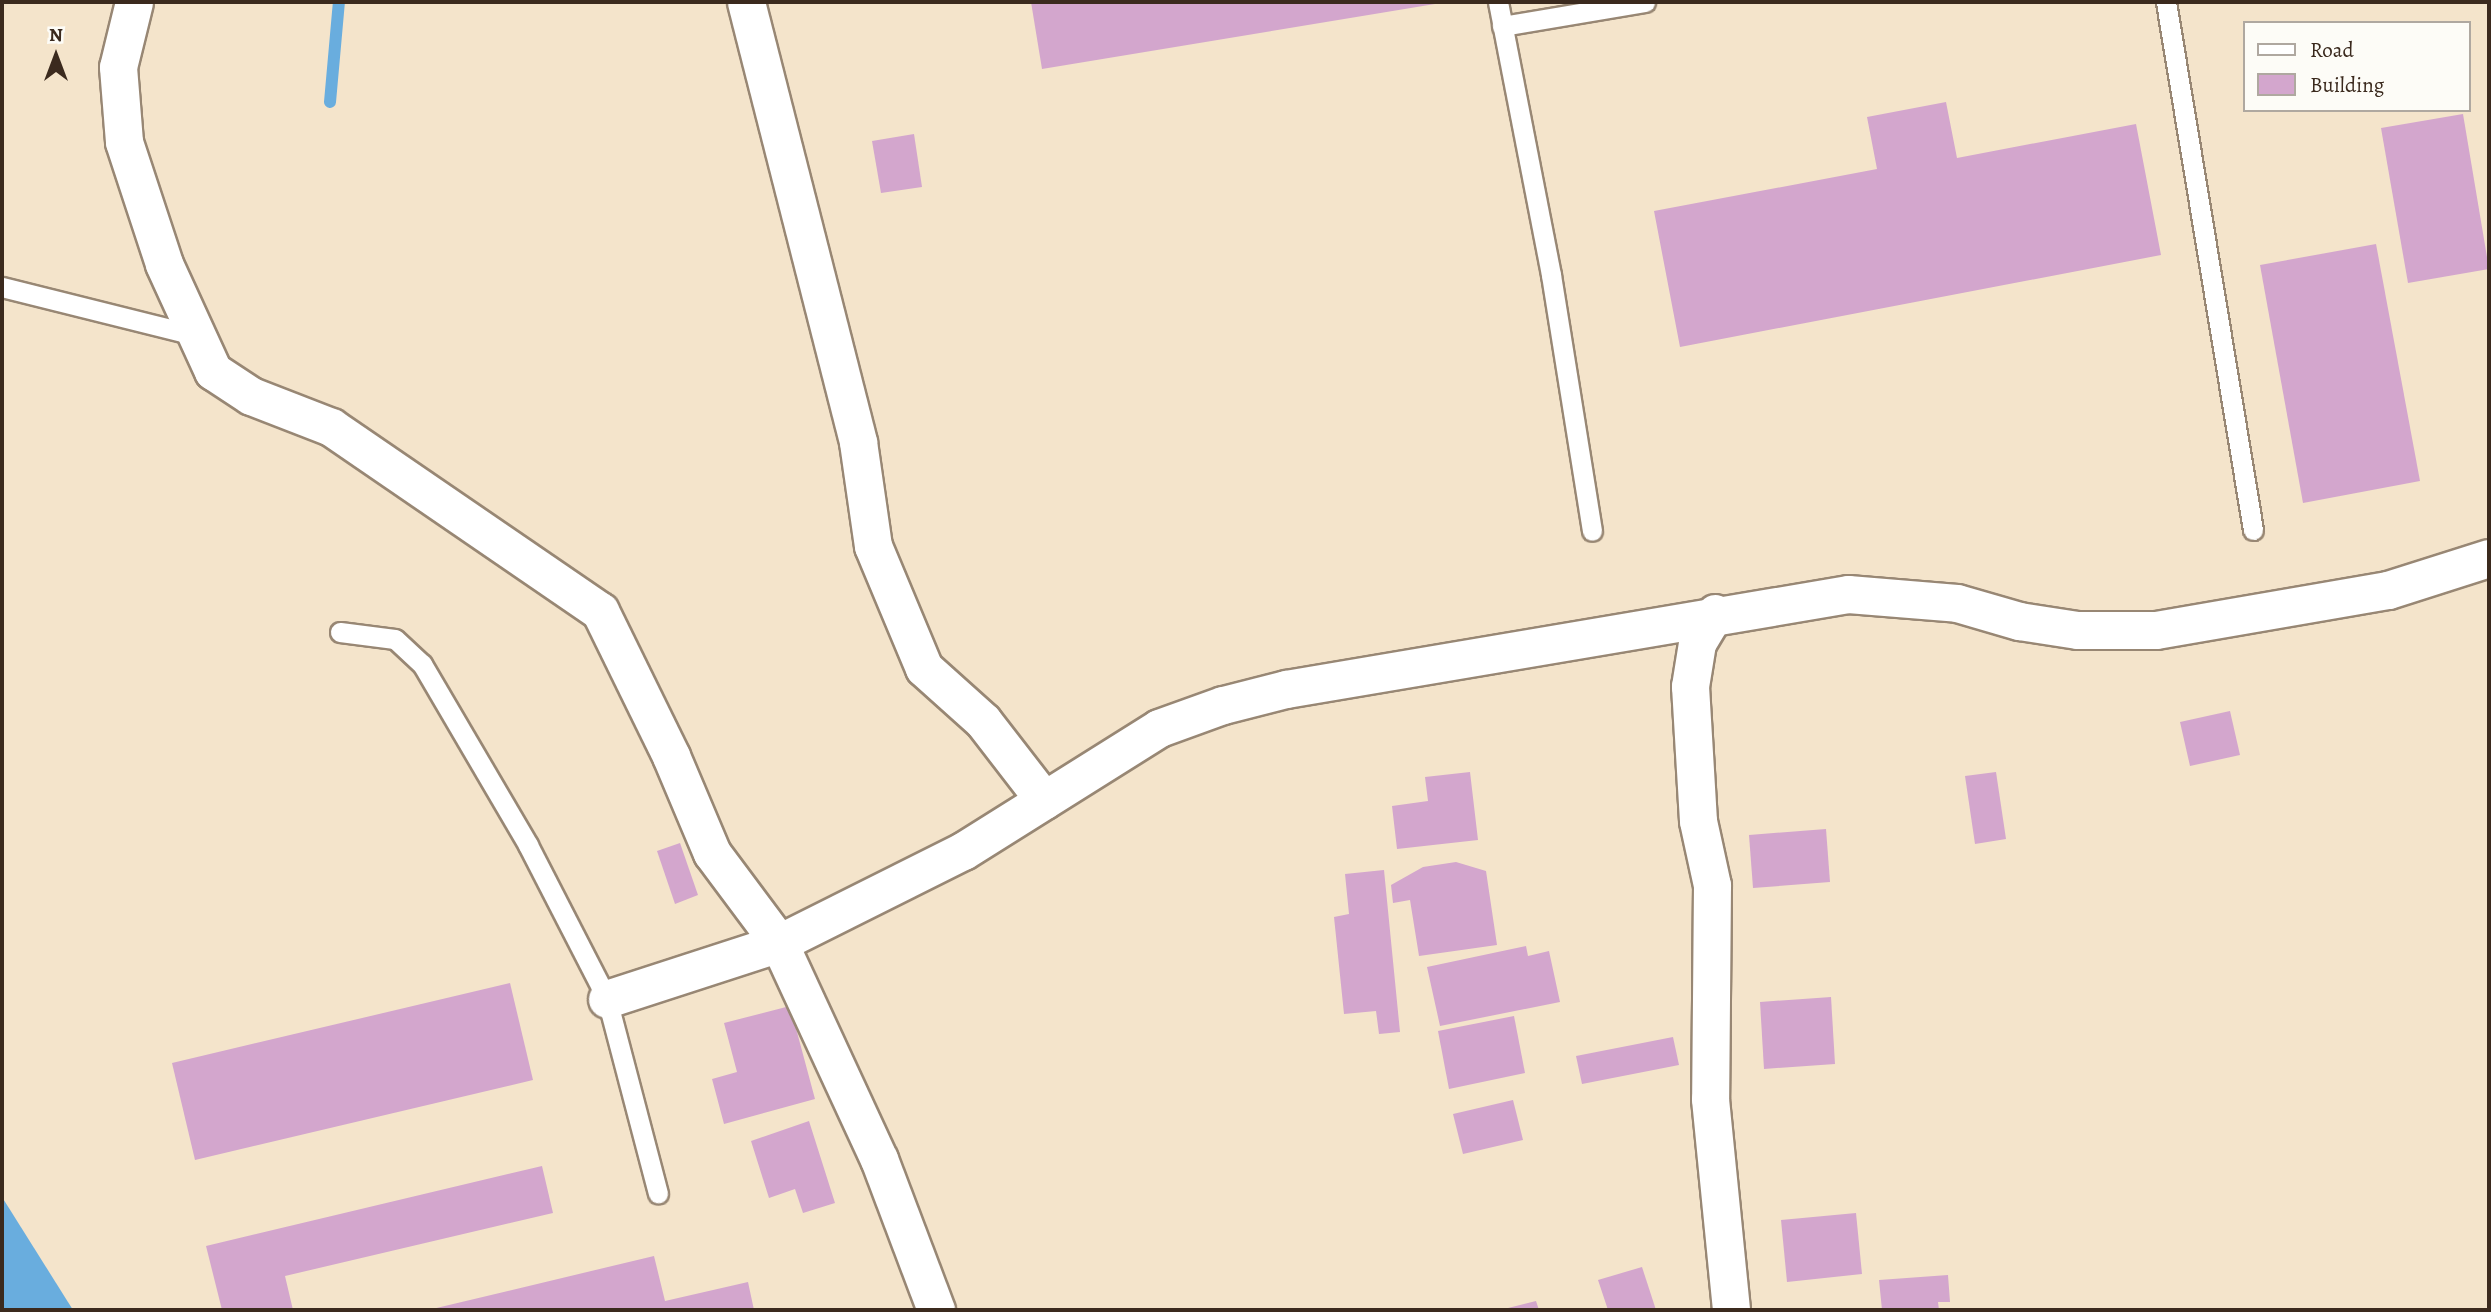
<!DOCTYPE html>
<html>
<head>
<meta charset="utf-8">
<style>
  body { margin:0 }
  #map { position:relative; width:2491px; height:1312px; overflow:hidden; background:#f4e4cb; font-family:Alegreya,serif }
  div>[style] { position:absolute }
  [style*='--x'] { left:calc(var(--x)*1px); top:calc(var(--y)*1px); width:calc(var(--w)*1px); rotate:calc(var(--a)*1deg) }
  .water>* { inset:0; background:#69adde }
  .stream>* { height:12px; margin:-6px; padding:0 6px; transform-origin:6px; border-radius:6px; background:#69adde }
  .building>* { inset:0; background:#d3a6cd }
  .roads { filter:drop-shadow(2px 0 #988774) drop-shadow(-2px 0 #988774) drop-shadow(0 2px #988774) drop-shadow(0 -2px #988774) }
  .lane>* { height:19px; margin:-9.5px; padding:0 9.5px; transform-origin:9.5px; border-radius:9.5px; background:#fff }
  .street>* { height:37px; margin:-18.5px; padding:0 18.5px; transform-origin:18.5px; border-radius:18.5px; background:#fff }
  span { translate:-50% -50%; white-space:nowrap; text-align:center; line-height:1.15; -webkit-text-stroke:6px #fdfcf7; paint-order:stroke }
  .frame { position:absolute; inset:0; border:4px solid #3b2a1e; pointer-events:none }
  .legend { position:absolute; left:2243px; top:21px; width:228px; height:91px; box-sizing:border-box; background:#fdfcf7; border:2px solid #afa8a0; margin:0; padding:9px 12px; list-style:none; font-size:21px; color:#3b2a1e }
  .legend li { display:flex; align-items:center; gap:14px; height:35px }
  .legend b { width:35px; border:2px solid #afa8a0 }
  .north { position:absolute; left:21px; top:21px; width:70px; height:70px; -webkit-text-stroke:5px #fdfcf7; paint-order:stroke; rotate:0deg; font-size:19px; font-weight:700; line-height:28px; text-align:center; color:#3b2a1e }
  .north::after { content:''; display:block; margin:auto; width:24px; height:32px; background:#3b2a1e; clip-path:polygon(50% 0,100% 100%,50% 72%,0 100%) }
</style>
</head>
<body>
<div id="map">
  <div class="water">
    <i style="clip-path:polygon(2px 1197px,73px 1310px,2px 1310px)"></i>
  </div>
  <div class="stream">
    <i style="--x:330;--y:102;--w:100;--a:-84.9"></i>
  </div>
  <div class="building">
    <i style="clip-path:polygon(1031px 2px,1441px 2px,1441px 3px,1042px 69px)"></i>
    <i style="clip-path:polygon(1946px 102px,1957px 158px,2136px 124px,2161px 255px,1680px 347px,1654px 211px,1877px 169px,1867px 117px)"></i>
    <i style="clip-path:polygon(2463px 114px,2489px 269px,2408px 283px,2381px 128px)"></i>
    <i style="clip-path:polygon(914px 134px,922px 187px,881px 193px,872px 141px)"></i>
    <i style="clip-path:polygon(2376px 244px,2420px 481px,2303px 503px,2260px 265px)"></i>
    <i style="clip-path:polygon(2230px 711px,2240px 755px,2190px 766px,2180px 722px)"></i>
    <i style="clip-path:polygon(1470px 772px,1478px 840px,1397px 849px,1392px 806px,1428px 801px,1425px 777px)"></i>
    <i style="clip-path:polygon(1996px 772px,2006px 839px,1975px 844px,1965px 776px)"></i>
    <i style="clip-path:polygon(1826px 829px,1830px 882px,1753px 888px,1749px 835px)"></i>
    <i style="clip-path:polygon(680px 843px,698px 895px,675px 904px,657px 851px)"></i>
    <i style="clip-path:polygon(1456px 862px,1486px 871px,1497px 945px,1419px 956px,1410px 900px,1393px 903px,1391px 885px,1423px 867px)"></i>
    <i style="clip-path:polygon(1384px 870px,1400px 1032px,1379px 1034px,1376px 1011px,1344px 1014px,1334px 917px,1349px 914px,1345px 874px)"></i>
    <i style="clip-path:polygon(1526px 946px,1528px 956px,1549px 951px,1560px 1002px,1440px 1026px,1427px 967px)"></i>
    <i style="clip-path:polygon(510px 983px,533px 1080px,195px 1160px,172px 1063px)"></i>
    <i style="clip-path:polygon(1831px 997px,1835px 1064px,1764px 1069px,1760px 1002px)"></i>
    <i style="clip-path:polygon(790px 1006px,815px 1099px,724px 1124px,712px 1079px,737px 1072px,724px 1023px)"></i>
    <i style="clip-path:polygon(1514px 1016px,1525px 1073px,1449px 1089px,1438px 1031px)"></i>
    <i style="clip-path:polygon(1673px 1037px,1679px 1065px,1582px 1084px,1576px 1056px)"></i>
    <i style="clip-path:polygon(1513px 1100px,1523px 1140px,1463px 1154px,1453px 1114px)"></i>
    <i style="clip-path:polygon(809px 1121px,835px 1203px,803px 1213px,795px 1189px,769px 1198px,751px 1141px)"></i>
    <i style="clip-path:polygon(542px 1166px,553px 1213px,285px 1276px,293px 1310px,222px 1310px,206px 1246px)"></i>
    <i style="clip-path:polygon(1856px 1213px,1862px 1274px,1787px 1282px,1781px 1220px)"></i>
    <i style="clip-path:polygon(654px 1256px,665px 1301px,748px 1282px,754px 1310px,428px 1310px)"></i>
    <i style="clip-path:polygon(1642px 1267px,1656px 1310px,1608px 1310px,1598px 1280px)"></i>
    <i style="clip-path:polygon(1948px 1275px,1950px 1302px,1938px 1302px,1939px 1310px,1882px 1310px,1879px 1280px)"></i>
    <i style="clip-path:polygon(1536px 1301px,1539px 1310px,1504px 1310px,1504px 1309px)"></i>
  </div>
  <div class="roads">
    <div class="lane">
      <i style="--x:1498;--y:2;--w:278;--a:79"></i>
      <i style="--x:1551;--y:275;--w:259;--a:80.9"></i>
      <i style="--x:2166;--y:2;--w:535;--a:80.64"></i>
      <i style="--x:1502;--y:26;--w:145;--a:-9.5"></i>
      <i style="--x:2;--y:287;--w:198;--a:14"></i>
      <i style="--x:340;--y:632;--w:55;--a:7.3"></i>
      <i style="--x:395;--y:639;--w:37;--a:43"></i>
      <i style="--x:422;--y:664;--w:210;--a:59.6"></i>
      <i style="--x:528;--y:845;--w:173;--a:62.8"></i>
      <i style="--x:607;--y:999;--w:201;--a:75.3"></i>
    </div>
    <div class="street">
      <i style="--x:134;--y:2;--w:67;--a:103.8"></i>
      <i style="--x:118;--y:67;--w:75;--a:85.4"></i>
      <i style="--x:124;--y:142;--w:128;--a:71.8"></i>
      <i style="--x:164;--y:264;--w:118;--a:65.4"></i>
      <i style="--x:213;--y:371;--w:45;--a:33.3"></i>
      <i style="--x:251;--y:396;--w:86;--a:21.2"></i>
      <i style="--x:331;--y:427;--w:326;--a:34.4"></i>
      <i style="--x:600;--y:611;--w:161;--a:63.9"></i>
      <i style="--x:671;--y:756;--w:105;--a:67.1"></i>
      <i style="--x:712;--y:853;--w:112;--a:53.3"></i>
      <i style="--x:779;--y:943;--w:238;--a:65.2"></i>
      <i style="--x:879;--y:1159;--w:161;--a:69.3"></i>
      <i style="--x:746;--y:2;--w:454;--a:75.7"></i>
      <i style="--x:858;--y:442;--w:105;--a:81.8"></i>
      <i style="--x:873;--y:546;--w:132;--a:67.3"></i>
      <i style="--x:924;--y:668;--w:79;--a:41.9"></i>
      <i style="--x:983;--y:721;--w:100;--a:52.3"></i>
      <i style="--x:1715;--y:613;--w:35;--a:121"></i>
      <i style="--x:1697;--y:643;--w:44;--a:99.2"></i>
      <i style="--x:1690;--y:686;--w:135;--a:86.6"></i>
      <i style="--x:1698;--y:821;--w:66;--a:77.7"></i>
      <i style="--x:1712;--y:885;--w:214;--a:90.5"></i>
      <i style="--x:1710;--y:1099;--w:212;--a:84.3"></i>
      <i style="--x:607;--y:999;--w:181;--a:-18"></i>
      <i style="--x:779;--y:943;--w:206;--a:-26.6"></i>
      <i style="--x:963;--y:851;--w:231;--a:-32.1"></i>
      <i style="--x:1159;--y:728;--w:68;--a:-19.8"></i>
      <i style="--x:1223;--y:705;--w:65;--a:-14.3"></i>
      <i style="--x:1286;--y:689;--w:570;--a:-9.59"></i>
      <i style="--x:1848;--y:594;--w:109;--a:4.7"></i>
      <i style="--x:1957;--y:603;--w:65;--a:16.2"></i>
      <i style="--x:2019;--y:621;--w:59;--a:8.8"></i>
      <i style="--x:2077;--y:630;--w:79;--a:0"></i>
      <i style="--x:2156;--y:630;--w:235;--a:-9.8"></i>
      <i style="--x:2388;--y:590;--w:106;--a:-17.6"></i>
    </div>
  </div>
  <div class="frame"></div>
  <ul class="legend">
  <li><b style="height:9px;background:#fff"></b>Road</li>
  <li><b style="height:19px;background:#d3a6cd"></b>Building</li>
  </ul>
  <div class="north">N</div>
</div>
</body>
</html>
